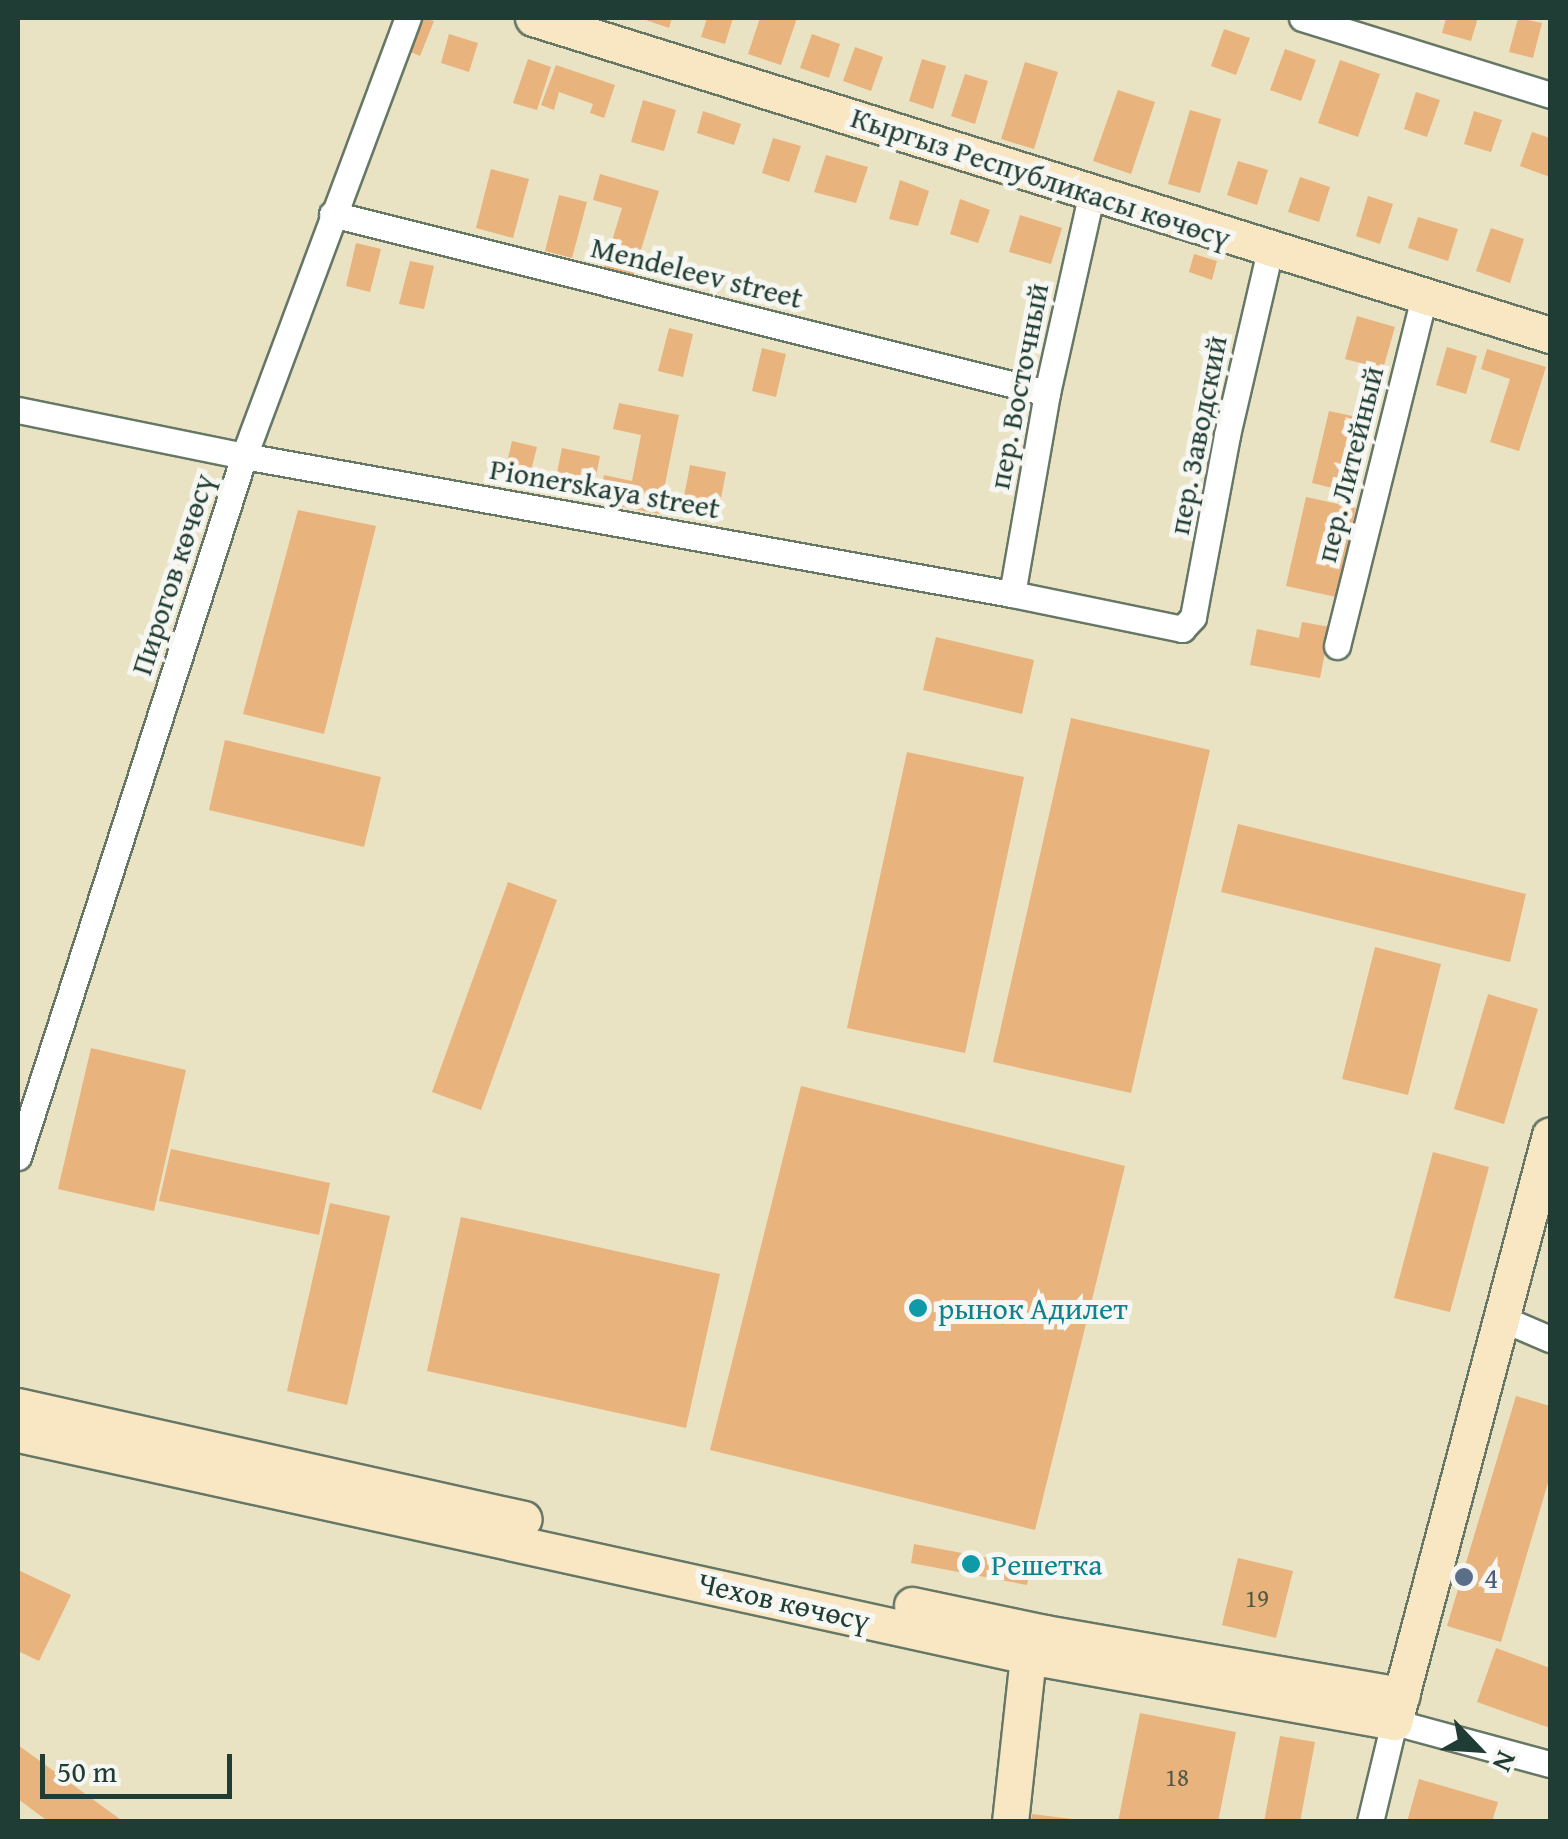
<!DOCTYPE html>
<html>
<head>
<meta charset="utf-8">
<style>
  body { margin:0 }
  #map { position:relative; width:1568px; height:1839px; overflow:hidden; background:#e9e3c3; font-family:"Gentium Book Plus",serif }
  div>[style] { position:absolute }
  [style*='--x'] { left:calc(var(--x)*1px); top:calc(var(--y)*1px); width:calc(var(--w)*1px); rotate:calc(var(--a)*1deg) }
  .building>* { inset:0; background:#e9b37d }
  .roads { filter:drop-shadow(2px 0 #676) drop-shadow(-2px 0 #676) drop-shadow(0 2px #676) drop-shadow(0 -2px #676) }
  .street>* { height:25px; margin:-12.5px; padding:0 12.5px; transform-origin:12.5px; border-radius:12.5px; background:#fff }
  .secondary>* { height:35px; margin:-17.5px; padding:0 17.5px; transform-origin:17.5px; border-radius:17.5px; background:#f9e7c3 }
  .dots>* { width:28px; height:28px; translate:-50% -50%; box-sizing:border-box; border:5px solid #f6f6f2; border-radius:50% }
  span { translate:-50% -50%; white-space:nowrap; text-align:center; line-height:1.15; -webkit-text-stroke:10px #f6f6f2; paint-order:stroke }
  .number-label { font-size:25px; color:#525a46 }
  .number-label span { -webkit-text-stroke-width:0 }
  .street-label { font-size:30px; color:#1f3d34 }
  .culture-label { font-size:30px; color:#0d838f }
  .left { translate:0 -50%; text-align:left }
  .service-label { font-size:30px; color:#4e5e75 }
  .frame { position:absolute; inset:0; border:20px solid #1f3d34; pointer-events:none }
  .north { position:absolute; left:1428px; top:1699px; width:100px; height:100px; -webkit-text-stroke:8px #f6f6f2; paint-order:stroke; rotate:115deg; font-size:28px; font-weight:700; line-height:40px; text-align:center; color:#1f3d34 }
  .north::after { content:''; display:block; margin:auto; width:35px; height:45px; background:#1f3d34; clip-path:polygon(50% 0,100% 100%,50% 72%,0 100%) }
  .scale { position:absolute; left:40px; top:1754px; width:192px; height:45px; box-sizing:border-box; border:5px solid #1f3d34; border-top:0; padding-left:12px; font-size:30px; line-height:35px; white-space:nowrap; color:#1f3d34; -webkit-text-stroke:8px #f6f6f2; paint-order:stroke }
</style>
</head>
<body>
<div id="map">
  <div class="building">
    <i style="clip-path:polygon(420px 18px,434px 21px,420px 56px,406px 50px)"></i>
    <i style="clip-path:polygon(640px 18px,672px 18px,669px 28px)"></i>
    <i style="clip-path:polygon(707px 18px,733px 18px,725px 44px,701px 37px)"></i>
    <i style="clip-path:polygon(760px 18px,797px 18px,781px 65px,748px 54px)"></i>
    <i style="clip-path:polygon(1446px 18px,1478px 18px,1471px 41px,1442px 33px)"></i>
    <i style="clip-path:polygon(1518px 18px,1542px 23px,1533px 58px,1509px 52px)"></i>
    <i style="clip-path:polygon(1224px 29px,1250px 38px,1236px 75px,1211px 66px)"></i>
    <i style="clip-path:polygon(449px 34px,478px 43px,469px 72px,441px 63px)"></i>
    <i style="clip-path:polygon(812px 34px,840px 44px,829px 78px,800px 68px)"></i>
    <i style="clip-path:polygon(855px 47px,883px 57px,871px 91px,843px 81px)"></i>
    <i style="clip-path:polygon(1285px 49px,1316px 60px,1301px 101px,1270px 90px)"></i>
    <i style="clip-path:polygon(528px 59px,551px 67px,537px 110px,513px 103px)"></i>
    <i style="clip-path:polygon(922px 59px,946px 66px,933px 109px,909px 101px)"></i>
    <i style="clip-path:polygon(1340px 60px,1380px 74px,1358px 137px,1318px 123px)"></i>
    <i style="clip-path:polygon(1025px 62px,1058px 72px,1034px 149px,1001px 139px)"></i>
    <i style="clip-path:polygon(556px 65px,615px 85px,604px 118px,590px 113px,593px 104px,559px 92px,554px 110px,541px 105px)"></i>
    <i style="clip-path:polygon(965px 74px,988px 81px,975px 124px,951px 116px)"></i>
    <i style="clip-path:polygon(1118px 90px,1155px 102px,1131px 174px,1093px 161px)"></i>
    <i style="clip-path:polygon(1416px 92px,1440px 100px,1427px 137px,1404px 129px)"></i>
    <i style="clip-path:polygon(643px 100px,676px 110px,664px 151px,631px 142px)"></i>
    <i style="clip-path:polygon(1190px 110px,1221px 119px,1200px 193px,1168px 184px)"></i>
    <i style="clip-path:polygon(703px 111px,741px 124px,734px 145px,697px 133px)"></i>
    <i style="clip-path:polygon(1474px 111px,1502px 120px,1491px 152px,1464px 144px)"></i>
    <i style="clip-path:polygon(1532px 132px,1550px 138px,1550px 177px,1520px 166px)"></i>
    <i style="clip-path:polygon(773px 138px,801px 146px,789px 182px,762px 173px)"></i>
    <i style="clip-path:polygon(826px 155px,868px 167px,856px 203px,814px 192px)"></i>
    <i style="clip-path:polygon(1238px 161px,1268px 170px,1257px 205px,1227px 195px)"></i>
    <i style="clip-path:polygon(491px 169px,529px 179px,513px 238px,476px 228px)"></i>
    <i style="clip-path:polygon(600px 174px,659px 191px,633px 276px,604px 267px,622px 208px,593px 200px)"></i>
    <i style="clip-path:polygon(1300px 177px,1330px 187px,1319px 222px,1288px 212px)"></i>
    <i style="clip-path:polygon(900px 180px,929px 191px,918px 226px,889px 219px)"></i>
    <i style="clip-path:polygon(559px 195px,587px 202px,572px 258px,545px 251px)"></i>
    <i style="clip-path:polygon(1368px 196px,1393px 204px,1380px 244px,1356px 236px)"></i>
    <i style="clip-path:polygon(960px 199px,990px 210px,978px 243px,950px 234px)"></i>
    <i style="clip-path:polygon(1020px 215px,1062px 228px,1051px 264px,1009px 252px)"></i>
    <i style="clip-path:polygon(1418px 217px,1458px 229px,1448px 261px,1408px 248px)"></i>
    <i style="clip-path:polygon(1491px 228px,1524px 239px,1510px 283px,1476px 271px)"></i>
    <i style="clip-path:polygon(356px 243px,381px 249px,370px 292px,346px 286px)"></i>
    <i style="clip-path:polygon(1194px 254px,1217px 261px,1212px 280px,1189px 272px)"></i>
    <i style="clip-path:polygon(410px 261px,434px 266px,424px 309px,399px 304px)"></i>
    <i style="clip-path:polygon(1357px 316px,1395px 327px,1383px 369px,1345px 359px)"></i>
    <i style="clip-path:polygon(669px 328px,693px 334px,683px 377px,658px 371px)"></i>
    <i style="clip-path:polygon(1447px 347px,1477px 356px,1466px 394px,1436px 385px)"></i>
    <i style="clip-path:polygon(762px 348px,786px 354px,776px 397px,752px 391px)"></i>
    <i style="clip-path:polygon(1487px 349px,1546px 367px,1519px 451px,1490px 442px,1510px 379px,1481px 369px)"></i>
    <i style="clip-path:polygon(619px 403px,679px 415px,659px 514px,599px 502px,604px 475px,632px 481px,641px 435px,613px 429px)"></i>
    <i style="clip-path:polygon(1329px 411px,1366px 419px,1349px 492px,1312px 483px)"></i>
    <i style="clip-path:polygon(512px 441px,537px 447px,526px 490px,502px 484px)"></i>
    <i style="clip-path:polygon(562px 448px,600px 456px,592px 496px,554px 488px)"></i>
    <i style="clip-path:polygon(690px 465px,726px 472px,719px 509px,683px 502px)"></i>
    <i style="clip-path:polygon(1306px 497px,1356px 508px,1336px 597px,1286px 586px)"></i>
    <i style="clip-path:polygon(298px 510px,376px 526px,324px 734px,243px 714px)"></i>
    <i style="clip-path:polygon(1302px 622px,1330px 627px,1320px 678px,1250px 665px,1257px 629px,1299px 638px)"></i>
    <i style="clip-path:polygon(936px 637px,1034px 660px,1022px 714px,923px 690px)"></i>
    <i style="clip-path:polygon(1071px 718px,1210px 750px,1131px 1093px,993px 1062px)"></i>
    <i style="clip-path:polygon(225px 740px,381px 777px,364px 847px,209px 810px)"></i>
    <i style="clip-path:polygon(907px 752px,1024px 777px,965px 1053px,847px 1028px)"></i>
    <i style="clip-path:polygon(1238px 824px,1526px 894px,1510px 962px,1221px 892px)"></i>
    <i style="clip-path:polygon(508px 882px,557px 900px,481px 1110px,432px 1092px)"></i>
    <i style="clip-path:polygon(1375px 947px,1441px 964px,1408px 1095px,1342px 1079px)"></i>
    <i style="clip-path:polygon(1488px 994px,1538px 1009px,1504px 1124px,1454px 1109px)"></i>
    <i style="clip-path:polygon(91px 1048px,186px 1070px,154px 1211px,58px 1189px)"></i>
    <i style="clip-path:polygon(801px 1086px,1125px 1166px,1035px 1530px,710px 1450px)"></i>
    <i style="clip-path:polygon(171px 1149px,330px 1183px,319px 1235px,159px 1201px)"></i>
    <i style="clip-path:polygon(1433px 1152px,1489px 1167px,1450px 1312px,1394px 1298px)"></i>
    <i style="clip-path:polygon(330px 1203px,390px 1216px,347px 1405px,287px 1391px)"></i>
    <i style="clip-path:polygon(461px 1217px,720px 1274px,686px 1428px,427px 1371px)"></i>
    <i style="clip-path:polygon(1516px 1396px,1550px 1406px,1550px 1476px,1501px 1642px,1447px 1626px)"></i>
    <i style="clip-path:polygon(914px 1544px,1031px 1566px,1027px 1585px,911px 1563px)"></i>
    <i style="clip-path:polygon(1238px 1558px,1293px 1571px,1276px 1638px,1222px 1625px)"></i>
    <i style="clip-path:polygon(18px 1570px,71px 1595px,39px 1661px,18px 1651px)"></i>
    <i style="clip-path:polygon(1496px 1648px,1550px 1668px,1550px 1728px,1477px 1702px)"></i>
    <i style="clip-path:polygon(1140px 1713px,1236px 1732px,1218px 1822px,1118px 1822px)"></i>
    <i style="clip-path:polygon(1280px 1736px,1315px 1742px,1300px 1822px,1264px 1822px)"></i>
    <i style="clip-path:polygon(18px 1745px,124px 1822px,49px 1822px,18px 1799px)"></i>
    <i style="clip-path:polygon(1419px 1779px,1498px 1802px,1492px 1822px,1407px 1822px)"></i>
    <i style="clip-path:polygon(1032px 1814px,1072px 1819px,1072px 1822px,1031px 1822px)"></i>
  </div>
  <div class="roads">
    <div class="street">
      <i style="--x:1302;--y:18;--w:260;--a:17.2"></i>
      <i style="--x:332;--y:214;--w:737;--a:14.06"></i>
      <i style="--x:18;--y:410;--w:231;--a:11.5"></i>
      <i style="--x:244;--y:456;--w:780;--a:10.19"></i>
      <i style="--x:1012;--y:594;--w:174;--a:11.6"></i>
      <i style="--x:1182;--y:629;--w:16;--a:-47"></i>
      <i style="--x:1193;--y:617;--w:185;--a:-79.4"></i>
      <i style="--x:1227;--y:435;--w:190;--a:-76.9"></i>
      <i style="--x:1012;--y:594;--w:204;--a:-80.1"></i>
      <i style="--x:1047;--y:393;--w:207;--a:-77.4"></i>
      <i style="--x:1337;--y:646;--w:360;--a:-76"></i>
      <i style="--x:18;--y:1157;--w:737;--a:-72.13"></i>
      <i style="--x:244;--y:456;--w:468;--a:-69.5"></i>
      <i style="--x:1503;--y:1319;--w:51;--a:23.1"></i>
      <i style="--x:1370;--y:1822;--w:103;--a:-76.5"></i>
      <i style="--x:1394;--y:1722;--w:162;--a:15.1"></i>
    </div>
    <div class="secondary">
      <i style="--x:533;--y:18;--w:1065;--a:17.31"></i>
      <i style="--x:18;--y:1406;--w:518;--a:12.59"></i>
      <i style="--x:18;--y:1434;--w:1034;--a:12.4"></i>
      <i style="--x:1028;--y:1656;--w:372;--a:10.2"></i>
      <i style="--x:1394;--y:1722;--w:607;--a:-75.12"></i>
      <i style="--x:912;--y:1605;--w:136;--a:11.9"></i>
      <i style="--x:1045;--y:1633;--w:362;--a:9.9"></i>
      <i style="--x:1010;--y:1822;--w:175;--a:-83.8"></i>
      <i style="--x:1029;--y:1648;--w:15;--a:-53"></i>
    </div>
  </div>
  <div class="dots">
    <i style="left:918px;top:1308px;background:#0f9aa8"></i>
    <i style="left:971px;top:1564px;background:#0f9aa8"></i>
    <i style="left:1464px;top:1577px;background:#5c6f8a"></i>
  </div>
  <div class="number-label">
    <span style="left:1257px;top:1598px">19</span>
    <span style="left:1177px;top:1777px">18</span>
  </div>
  <div class="street-label">
    <span style="left:1041px;top:177px;rotate:18deg">Кыргыз Республикасы көчөсү</span>
    <span style="left:697px;top:272px;rotate:14deg">Mendeleev street</span>
    <span style="left:1018px;top:386px;rotate:-79deg">пер. Восточный</span>
    <span style="left:1197px;top:435px;rotate:-79deg">пер. Заводский</span>
    <span style="left:1349px;top:464px;rotate:-76deg">пер. Литейный</span>
    <span style="left:605px;top:488px;rotate:10deg">Pionerskaya street</span>
    <span style="left:172px;top:574px;rotate:-72deg">Пирогов көчөсү</span>
    <span style="left:784px;top:1601px;rotate:13deg">Чехов көчөсү</span>
  </div>
  <div class="culture-label">
    <span class="left" style="left:938px;top:1308px">рынок Адилет</span>
    <span class="left" style="left:991px;top:1564px">Решетка</span>
  </div>
  <div class="service-label">
    <span class="left" style="left:1484px;top:1577px">4</span>
  </div>
  <div class="frame"></div>
  <div class="north">N</div>
  <div class="scale">50 m</div>
</div>
</body>
</html>
